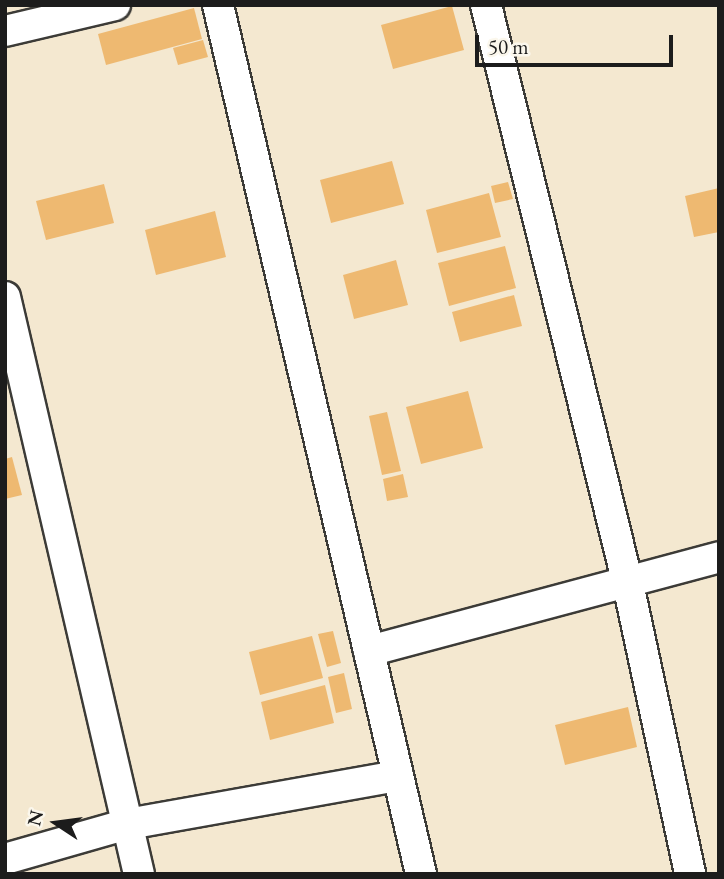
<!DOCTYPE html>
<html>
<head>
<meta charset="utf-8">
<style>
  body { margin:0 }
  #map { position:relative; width:724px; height:879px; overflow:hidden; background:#f4e8d0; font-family:"EB Garamond",serif }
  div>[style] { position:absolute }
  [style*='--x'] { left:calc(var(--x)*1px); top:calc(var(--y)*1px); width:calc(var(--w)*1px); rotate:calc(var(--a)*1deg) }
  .building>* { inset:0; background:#eeb971 }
  .roads { filter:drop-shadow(2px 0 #3c3b37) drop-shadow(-2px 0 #3c3b37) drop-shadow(0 2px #3c3b37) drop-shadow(0 -2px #3c3b37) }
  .minor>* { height:30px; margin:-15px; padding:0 15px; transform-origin:15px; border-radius:15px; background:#fff }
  span { translate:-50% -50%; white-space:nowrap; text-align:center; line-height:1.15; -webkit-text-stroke:7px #fbf7ec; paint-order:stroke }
  .frame { position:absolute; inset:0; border:7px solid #1c1c1c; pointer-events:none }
  .north { position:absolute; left:21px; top:788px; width:70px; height:70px; -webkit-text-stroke:5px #fbf7ec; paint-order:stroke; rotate:283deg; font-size:19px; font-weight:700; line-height:28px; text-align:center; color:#1c1c1c }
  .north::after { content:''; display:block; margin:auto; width:24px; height:32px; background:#1c1c1c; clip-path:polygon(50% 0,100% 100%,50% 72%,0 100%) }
  .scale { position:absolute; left:475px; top:35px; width:198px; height:32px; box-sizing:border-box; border:4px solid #1c1c1c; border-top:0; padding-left:9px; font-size:21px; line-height:24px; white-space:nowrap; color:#1c1c1c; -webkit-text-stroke:5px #fbf7ec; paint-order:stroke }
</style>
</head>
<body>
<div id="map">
  <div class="building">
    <i style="clip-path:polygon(452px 6px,464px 50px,393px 69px,381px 25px)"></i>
    <i style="clip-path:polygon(194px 8px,202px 39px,106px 65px,98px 34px)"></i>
    <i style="clip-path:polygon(203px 40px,208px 57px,178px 65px,173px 48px)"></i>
    <i style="clip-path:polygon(392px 161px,404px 204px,331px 223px,320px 180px)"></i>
    <i style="clip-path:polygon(508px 182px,513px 199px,495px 203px,491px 186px)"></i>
    <i style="clip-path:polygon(104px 184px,114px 223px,46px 240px,36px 201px)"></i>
    <i style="clip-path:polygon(719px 188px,719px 232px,694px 237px,685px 196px)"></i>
    <i style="clip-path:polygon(489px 193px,501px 237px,437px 253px,426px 210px)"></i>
    <i style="clip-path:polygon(215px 211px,226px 257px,156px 275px,145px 230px)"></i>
    <i style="clip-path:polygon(505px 246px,516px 288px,449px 306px,438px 263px)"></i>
    <i style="clip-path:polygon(396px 260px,408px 305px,354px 319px,343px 275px)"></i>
    <i style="clip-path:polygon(514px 295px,522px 326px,460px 342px,452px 312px)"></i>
    <i style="clip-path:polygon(468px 391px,483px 448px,421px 464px,406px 407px)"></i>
    <i style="clip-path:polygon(387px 412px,401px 471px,382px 475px,369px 416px)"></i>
    <i style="clip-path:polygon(12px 457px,22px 495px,5px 499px,5px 459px)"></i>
    <i style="clip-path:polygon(403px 474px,408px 497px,387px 501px,383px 479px)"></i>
    <i style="clip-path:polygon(333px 631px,341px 663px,327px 667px,318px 634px)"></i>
    <i style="clip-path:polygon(312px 636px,323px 678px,260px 695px,249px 652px)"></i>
    <i style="clip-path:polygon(344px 673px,352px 709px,336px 713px,328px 677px)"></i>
    <i style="clip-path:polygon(325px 685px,334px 723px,270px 740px,261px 702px)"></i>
    <i style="clip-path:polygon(628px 707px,637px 747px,565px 765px,555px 725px)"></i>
  </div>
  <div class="roads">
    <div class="minor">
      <i style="--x:218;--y:5;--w:892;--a:76.85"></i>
      <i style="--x:486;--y:5;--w:596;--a:76.22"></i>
      <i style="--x:628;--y:584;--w:297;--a:77.9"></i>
      <i style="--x:5;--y:31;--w:113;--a:-13.3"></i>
      <i style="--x:5;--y:297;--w:592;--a:76.93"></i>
      <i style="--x:369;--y:651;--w:362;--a:-15"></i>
      <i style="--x:5;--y:859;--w:128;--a:-15.9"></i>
      <i style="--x:128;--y:824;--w:274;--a:-10.1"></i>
    </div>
  </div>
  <div class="frame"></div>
  <div class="north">N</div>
  <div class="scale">50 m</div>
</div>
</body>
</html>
